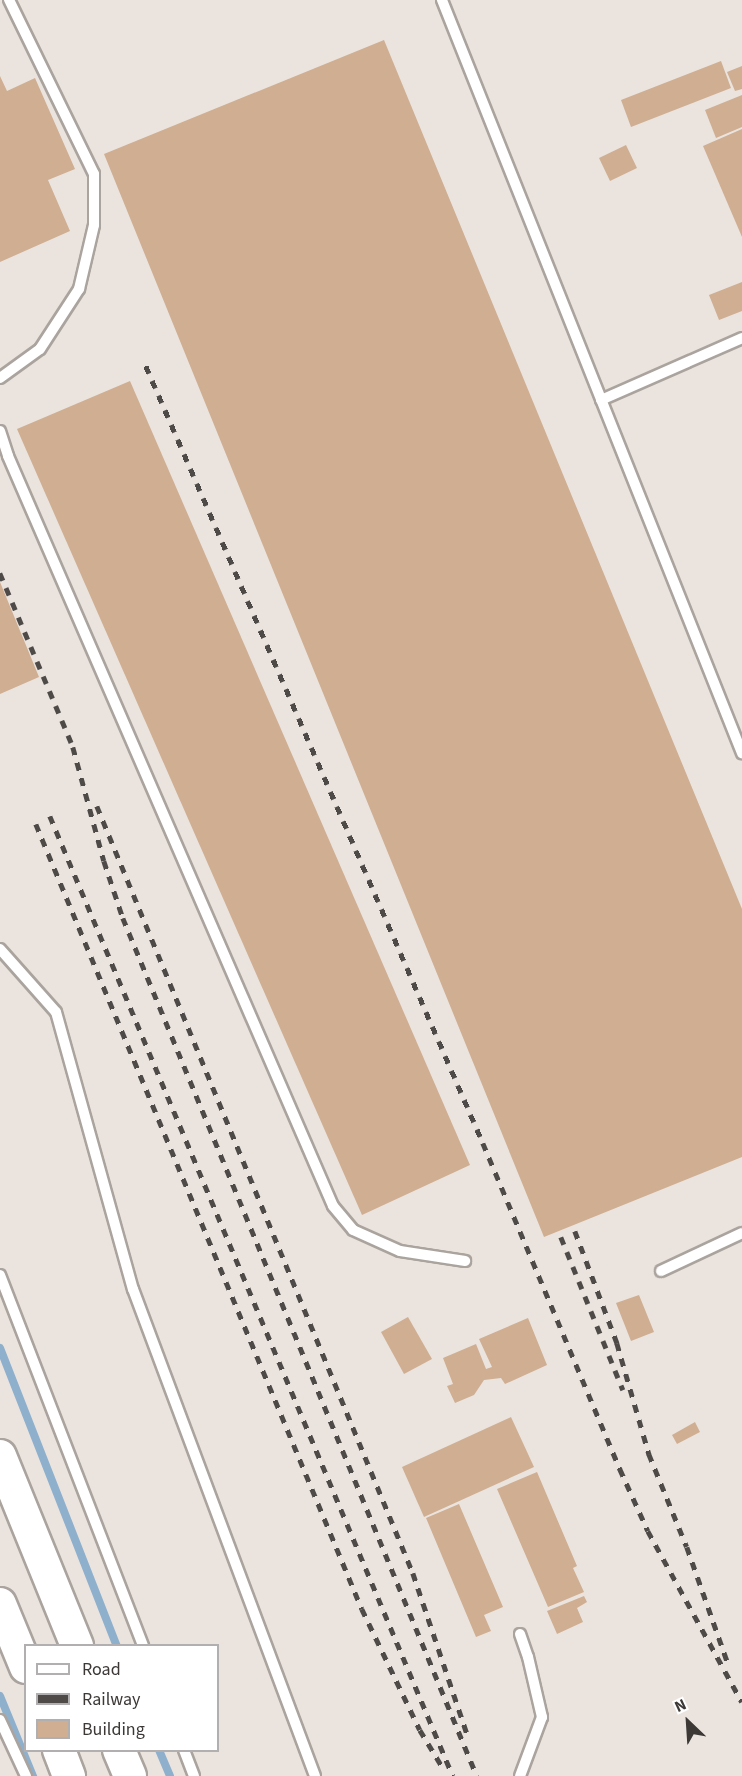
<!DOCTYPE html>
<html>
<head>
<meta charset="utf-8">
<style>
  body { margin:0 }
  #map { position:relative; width:742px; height:1776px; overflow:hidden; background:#ebe4de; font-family:"Source Sans 3",sans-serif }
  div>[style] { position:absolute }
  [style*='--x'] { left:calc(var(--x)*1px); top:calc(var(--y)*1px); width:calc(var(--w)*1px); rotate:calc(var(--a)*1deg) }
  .stream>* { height:8px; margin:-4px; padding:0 4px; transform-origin:4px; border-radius:4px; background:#8fb0cd }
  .building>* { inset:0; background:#cfae92 }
  .roads { filter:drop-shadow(2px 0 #aaa39e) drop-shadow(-2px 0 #aaa39e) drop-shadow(0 2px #aaa39e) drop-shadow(0 -2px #aaa39e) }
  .service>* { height:10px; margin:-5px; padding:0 5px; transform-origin:5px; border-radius:5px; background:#fff }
  .secondary>* { height:32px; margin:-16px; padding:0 16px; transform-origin:16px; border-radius:16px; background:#fff }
  .rail>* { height:4.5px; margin-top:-2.25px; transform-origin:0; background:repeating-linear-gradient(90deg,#4e4a48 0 8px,transparent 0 16px) }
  span { translate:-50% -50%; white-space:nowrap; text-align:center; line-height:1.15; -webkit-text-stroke:4.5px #fff; paint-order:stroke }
  .legend { position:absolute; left:24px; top:1644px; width:195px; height:108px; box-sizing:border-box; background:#fff; border:2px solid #b1afaf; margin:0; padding:8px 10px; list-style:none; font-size:18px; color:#3b3836 }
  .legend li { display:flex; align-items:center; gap:12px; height:30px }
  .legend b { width:30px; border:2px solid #b1afaf }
  .north { position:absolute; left:658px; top:1692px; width:60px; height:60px; -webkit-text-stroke:4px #fff; paint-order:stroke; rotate:335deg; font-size:16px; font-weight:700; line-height:24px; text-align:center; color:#3b3836 }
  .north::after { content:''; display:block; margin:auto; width:21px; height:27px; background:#3b3836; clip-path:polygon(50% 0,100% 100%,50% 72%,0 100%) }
</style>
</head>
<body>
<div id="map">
  <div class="stream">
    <i style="--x:0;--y:1348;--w:320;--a:68.6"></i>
    <i style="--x:0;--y:1696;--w:87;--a:67.6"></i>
    <i style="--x:159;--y:1750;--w:28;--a:67"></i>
  </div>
  <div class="building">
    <i style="clip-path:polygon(384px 40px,742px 909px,742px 1157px,544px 1237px,104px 154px)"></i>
    <i style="clip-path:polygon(721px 61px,731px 88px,631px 127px,621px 100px)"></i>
    <i style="clip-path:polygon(742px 66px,742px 89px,735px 91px,727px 72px)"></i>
    <i style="clip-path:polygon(0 76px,7px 91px,35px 78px,75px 169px,48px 180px,70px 231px,0 262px)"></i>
    <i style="clip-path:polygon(742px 95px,742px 127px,716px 138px,705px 110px)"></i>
    <i style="clip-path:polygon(742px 129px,742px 237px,703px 146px)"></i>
    <i style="clip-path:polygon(626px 145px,637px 168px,610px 181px,599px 158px)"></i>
    <i style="clip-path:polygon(742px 282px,742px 311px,719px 320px,709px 295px)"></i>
    <i style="clip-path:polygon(130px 381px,470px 1165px,362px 1215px,17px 429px)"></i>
    <i style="clip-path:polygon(0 582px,39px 677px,0 694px)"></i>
    <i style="clip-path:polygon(639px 1295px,654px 1332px,631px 1341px,616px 1303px)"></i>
    <i style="clip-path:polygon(408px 1317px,432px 1359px,404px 1374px,381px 1332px)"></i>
    <i style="clip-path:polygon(528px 1318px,547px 1365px,505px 1384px,501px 1378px,484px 1380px,474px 1395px,455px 1403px,447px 1386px,453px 1384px,443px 1358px,476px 1344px,486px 1369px,492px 1367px,479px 1339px)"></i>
    <i style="clip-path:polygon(511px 1417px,534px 1467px,424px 1517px,402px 1467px)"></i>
    <i style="clip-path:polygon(695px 1422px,700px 1432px,677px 1444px,672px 1435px)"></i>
    <i style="clip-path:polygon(537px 1472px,577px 1566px,573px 1568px,584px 1592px,548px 1607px,497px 1489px)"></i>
    <i style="clip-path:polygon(459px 1504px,503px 1607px,484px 1615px,491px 1631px,476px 1637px,426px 1518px)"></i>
    <i style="clip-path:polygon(584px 1596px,587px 1602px,577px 1608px,583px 1622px,557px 1634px,547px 1611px)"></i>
  </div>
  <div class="roads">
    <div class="service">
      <i style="--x:442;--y:0;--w:811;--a:68.28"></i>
      <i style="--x:0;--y:378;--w:49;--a:-35.9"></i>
      <i style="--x:40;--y:349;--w:72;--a:-57"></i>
      <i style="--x:79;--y:289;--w:66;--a:-76.8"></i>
      <i style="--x:94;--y:225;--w:51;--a:-90"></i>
      <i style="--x:94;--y:174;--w:194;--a:-116"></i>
      <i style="--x:601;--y:400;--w:154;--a:-23.7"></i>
      <i style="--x:0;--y:431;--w:26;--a:72"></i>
      <i style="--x:8;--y:456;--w:817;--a:66.57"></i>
      <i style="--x:333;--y:1206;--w:31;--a:50"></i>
      <i style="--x:353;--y:1230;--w:51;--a:24.1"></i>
      <i style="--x:400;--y:1251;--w:66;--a:8.7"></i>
      <i style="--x:0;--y:949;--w:84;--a:48.4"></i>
      <i style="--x:56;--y:1012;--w:288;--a:74.5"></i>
      <i style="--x:133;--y:1289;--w:520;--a:69.51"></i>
      <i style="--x:661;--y:1271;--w:89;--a:-25.1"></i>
      <i style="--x:0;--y:1275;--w:398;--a:68.9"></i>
      <i style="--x:520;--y:1634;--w:24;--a:71"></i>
      <i style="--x:528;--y:1657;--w:62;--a:76.9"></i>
      <i style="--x:542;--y:1717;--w:63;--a:110.4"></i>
      <i style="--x:0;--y:1720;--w:62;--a:65.1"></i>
      <i style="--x:184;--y:1750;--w:28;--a:69"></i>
    </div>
    <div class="secondary">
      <i style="--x:0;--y:1456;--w:205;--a:67.9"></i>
      <i style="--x:0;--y:1604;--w:68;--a:67.6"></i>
      <i style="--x:59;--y:1750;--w:28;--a:69"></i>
      <i style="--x:119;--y:1750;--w:28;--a:67"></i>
    </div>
  </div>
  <div class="rail">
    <i style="--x:146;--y:366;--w:847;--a:66.55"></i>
    <i style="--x:483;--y:1143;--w:354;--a:67.2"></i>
    <i style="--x:620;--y:1469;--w:68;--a:65.7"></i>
    <i style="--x:648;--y:1531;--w:195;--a:61.2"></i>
    <i style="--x:0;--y:573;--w:189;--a:67.2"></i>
    <i style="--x:73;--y:747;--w:118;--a:74.8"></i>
    <i style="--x:104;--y:861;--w:60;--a:71.6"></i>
    <i style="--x:123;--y:918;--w:928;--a:67.58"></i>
    <i style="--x:97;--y:806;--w:830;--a:67.61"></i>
    <i style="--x:413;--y:1573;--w:172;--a:71.4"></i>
    <i style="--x:50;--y:816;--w:1041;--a:67.23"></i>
    <i style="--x:36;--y:824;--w:850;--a:67.45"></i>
    <i style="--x:362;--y:1609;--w:134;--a:64.4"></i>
    <i style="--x:420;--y:1730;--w:44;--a:58.8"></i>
    <i style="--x:575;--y:1231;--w:120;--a:69.4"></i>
    <i style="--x:617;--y:1343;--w:116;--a:73.9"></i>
    <i style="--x:649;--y:1454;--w:100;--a:67.8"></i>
    <i style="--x:687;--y:1547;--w:126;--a:70.6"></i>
    <i style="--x:561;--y:1237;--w:165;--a:67.9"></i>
  </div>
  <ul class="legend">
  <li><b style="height:8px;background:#fff"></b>Road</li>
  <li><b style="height:8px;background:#4e4a48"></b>Railway</li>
  <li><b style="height:16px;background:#cfae92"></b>Building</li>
  </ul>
  <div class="north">N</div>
</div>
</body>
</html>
